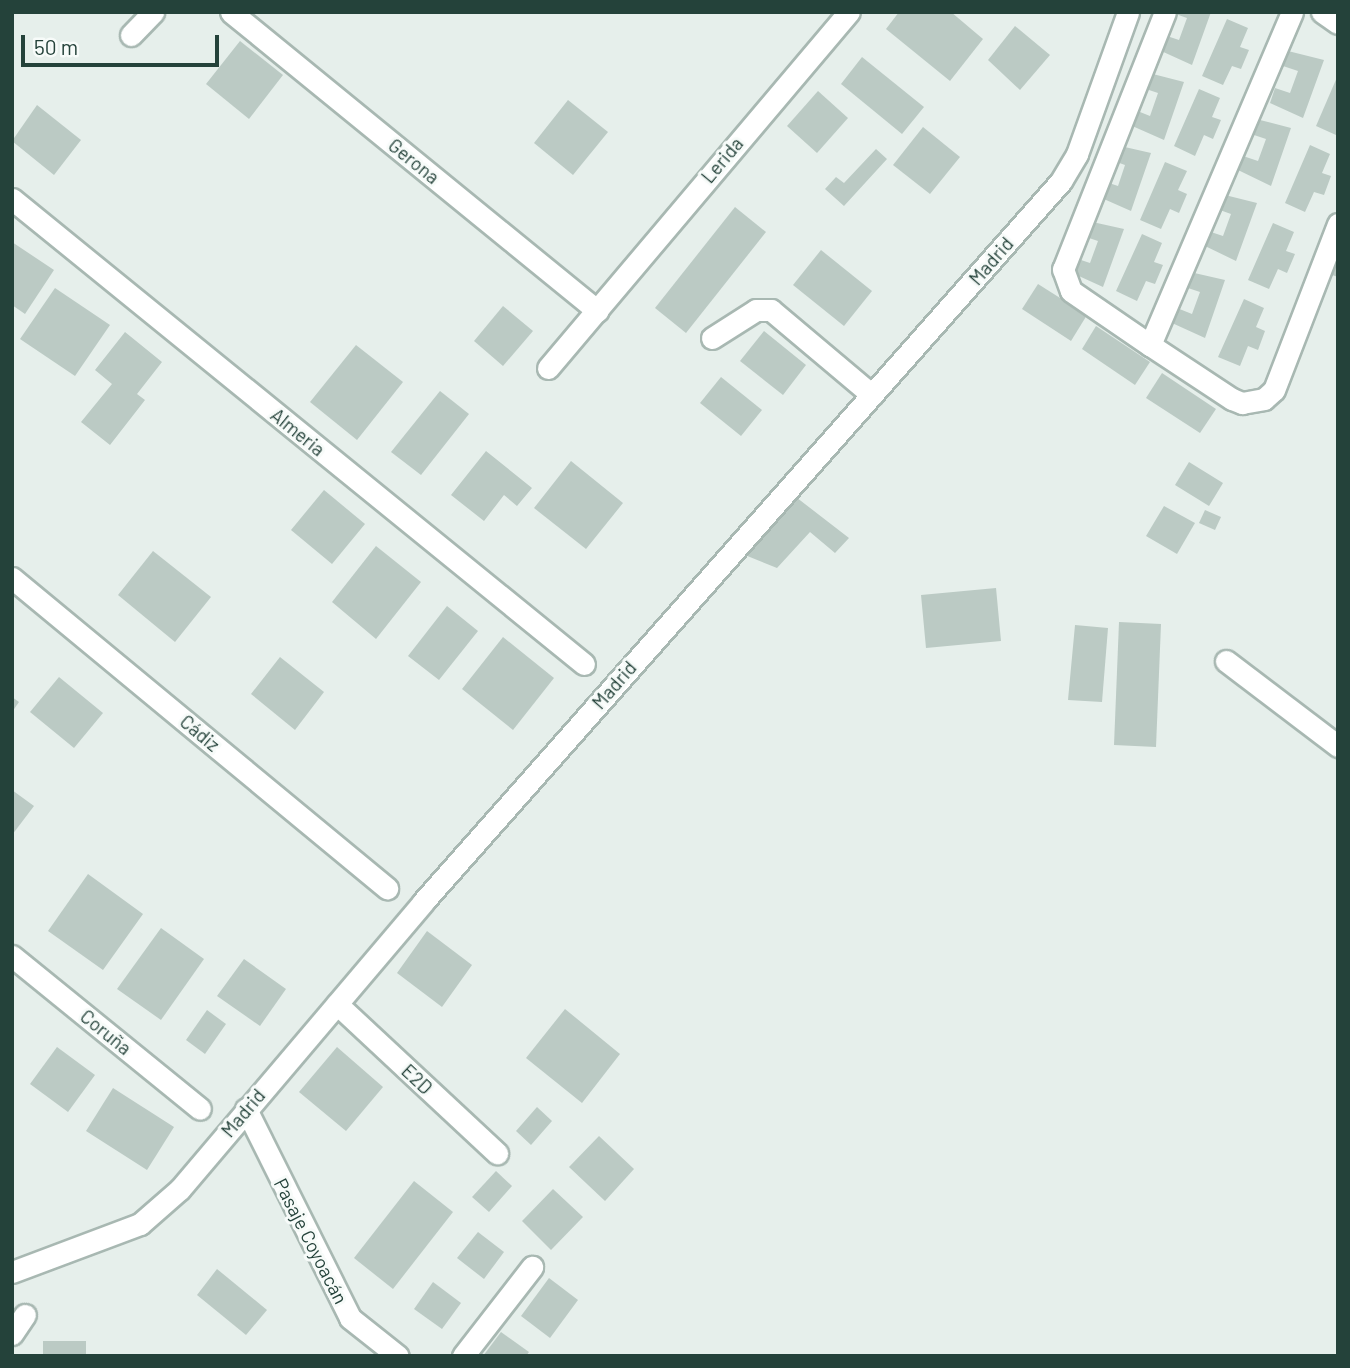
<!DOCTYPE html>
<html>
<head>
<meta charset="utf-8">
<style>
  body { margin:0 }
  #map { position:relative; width:1350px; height:1368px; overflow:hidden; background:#e6efeb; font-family:Barlow,sans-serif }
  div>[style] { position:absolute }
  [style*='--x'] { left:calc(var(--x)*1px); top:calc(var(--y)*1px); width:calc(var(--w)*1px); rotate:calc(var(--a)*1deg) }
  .building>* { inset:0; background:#bbcac4 }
  .roads { filter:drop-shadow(2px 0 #a8b8b2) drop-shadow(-2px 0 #a8b8b2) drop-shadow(0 2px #a8b8b2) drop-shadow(0 -2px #a8b8b2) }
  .minor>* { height:21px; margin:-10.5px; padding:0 10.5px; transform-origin:10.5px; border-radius:10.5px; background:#fff }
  span { translate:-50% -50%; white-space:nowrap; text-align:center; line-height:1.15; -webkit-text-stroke:6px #f7fbf9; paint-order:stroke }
  .street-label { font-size:19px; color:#24423a }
  .frame { position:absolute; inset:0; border:14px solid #24423a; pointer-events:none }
  .scale { position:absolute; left:21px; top:35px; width:198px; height:32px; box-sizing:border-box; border:4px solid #24423a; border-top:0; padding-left:9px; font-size:21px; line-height:24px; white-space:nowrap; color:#24423a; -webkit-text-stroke:5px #f7fbf9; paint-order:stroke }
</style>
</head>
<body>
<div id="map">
  <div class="building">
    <i style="clip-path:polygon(899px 12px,951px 12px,983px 39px,950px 81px,886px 29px)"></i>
    <i style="clip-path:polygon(1170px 12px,1211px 12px,1192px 65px,1159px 50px,1164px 35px,1179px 40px,1187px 18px)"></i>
    <i style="clip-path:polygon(1227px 19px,1248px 28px,1240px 47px,1249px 50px,1241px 69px,1232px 66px,1223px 85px,1202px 76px)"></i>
    <i style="clip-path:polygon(1015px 26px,1050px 55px,1020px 90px,988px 60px)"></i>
    <i style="clip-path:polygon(240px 41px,283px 75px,249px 119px,206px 84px)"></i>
    <i style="clip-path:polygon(1288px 51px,1324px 60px,1303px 118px,1270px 103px,1275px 88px,1290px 93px,1298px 71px,1283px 66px)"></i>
    <i style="clip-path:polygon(862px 57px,924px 107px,902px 134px,841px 84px)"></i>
    <i style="clip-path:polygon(1149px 73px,1184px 82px,1164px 140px,1130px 125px,1135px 110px,1150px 116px,1158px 93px,1143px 88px)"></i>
    <i style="clip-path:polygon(1338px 75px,1338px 132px,1336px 135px,1316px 126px)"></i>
    <i style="clip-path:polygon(1199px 89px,1220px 98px,1212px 117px,1221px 120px,1213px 139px,1204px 135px,1195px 156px,1174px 146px)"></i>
    <i style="clip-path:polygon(818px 91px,848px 118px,817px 153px,787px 126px)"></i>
    <i style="clip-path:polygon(568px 100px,608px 132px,573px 175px,534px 143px)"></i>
    <i style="clip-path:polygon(37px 105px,81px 140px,54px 175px,12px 141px)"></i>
    <i style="clip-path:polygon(1256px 119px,1291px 128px,1271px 186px,1238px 170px,1243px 156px,1258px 161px,1266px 139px,1251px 134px)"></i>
    <i style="clip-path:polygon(923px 127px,960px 157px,930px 194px,893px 165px)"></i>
    <i style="clip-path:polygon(1116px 145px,1151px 153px,1131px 211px,1097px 196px,1103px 181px,1118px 186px,1125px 165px,1111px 160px)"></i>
    <i style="clip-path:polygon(1310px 145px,1330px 154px,1322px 173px,1331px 176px,1324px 195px,1314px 192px,1305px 212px,1285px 203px)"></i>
    <i style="clip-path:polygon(876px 149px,887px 159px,844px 206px,825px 189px,836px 177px,844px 183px)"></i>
    <i style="clip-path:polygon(1165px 162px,1187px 171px,1178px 190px,1187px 194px,1179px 213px,1170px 209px,1161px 229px,1140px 220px)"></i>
    <i style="clip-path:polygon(1221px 194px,1257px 203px,1236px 261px,1203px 245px,1208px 231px,1223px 236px,1231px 214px,1217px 209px)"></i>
    <i style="clip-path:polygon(735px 207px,766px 232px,686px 333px,655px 308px)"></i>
    <i style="clip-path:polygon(1088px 221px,1124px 229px,1103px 287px,1070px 272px,1075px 258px,1090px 263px,1098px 241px,1083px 236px)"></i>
    <i style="clip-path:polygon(1273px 223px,1294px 232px,1286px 251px,1295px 254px,1287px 273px,1278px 269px,1269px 289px,1248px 280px)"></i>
    <i style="clip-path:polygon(1142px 234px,1162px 243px,1154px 262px,1163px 265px,1155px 284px,1146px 281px,1137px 301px,1116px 291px)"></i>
    <i style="clip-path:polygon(12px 242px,54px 270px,25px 314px,12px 305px)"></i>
    <i style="clip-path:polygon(821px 250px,872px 291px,844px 326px,793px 285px)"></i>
    <i style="clip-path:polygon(1331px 258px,1338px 261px,1338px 277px,1326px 273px)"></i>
    <i style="clip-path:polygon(1190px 272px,1225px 280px,1205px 338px,1172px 323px,1177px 308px,1192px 314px,1200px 292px,1185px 287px)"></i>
    <i style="clip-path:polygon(1038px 284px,1087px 315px,1071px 341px,1022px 309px)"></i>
    <i style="clip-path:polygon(55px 288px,110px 325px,75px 376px,20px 339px)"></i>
    <i style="clip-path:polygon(1244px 299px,1264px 308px,1256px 327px,1265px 331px,1258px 350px,1248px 346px,1240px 366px,1218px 357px)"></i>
    <i style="clip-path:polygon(503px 306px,533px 331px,503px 366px,474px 341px)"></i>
    <i style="clip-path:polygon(1096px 326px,1150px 362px,1135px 385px,1082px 349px)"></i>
    <i style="clip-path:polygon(764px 331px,806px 365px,783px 395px,740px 361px)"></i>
    <i style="clip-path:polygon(125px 332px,162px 362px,137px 394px,145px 400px,110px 445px,81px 422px,112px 384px,95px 370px)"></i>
    <i style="clip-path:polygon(356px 345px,403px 382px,357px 440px,310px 402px)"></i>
    <i style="clip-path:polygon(1162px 373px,1216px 409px,1200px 433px,1146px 398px)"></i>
    <i style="clip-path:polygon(721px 377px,762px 410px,741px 436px,700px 403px)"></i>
    <i style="clip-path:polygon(440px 391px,469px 414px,421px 475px,391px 452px)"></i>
    <i style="clip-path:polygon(486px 451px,532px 488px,517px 506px,504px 495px,484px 521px,451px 495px)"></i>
    <i style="clip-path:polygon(571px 461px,623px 503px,586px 549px,534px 508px)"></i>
    <i style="clip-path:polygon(1189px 462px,1223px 483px,1209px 506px,1175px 485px)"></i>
    <i style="clip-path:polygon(324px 490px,365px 524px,332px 564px,291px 530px)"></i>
    <i style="clip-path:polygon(792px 494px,849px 538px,835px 553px,810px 532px,777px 568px,740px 553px)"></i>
    <i style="clip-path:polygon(1164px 506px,1195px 523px,1177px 554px,1146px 536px)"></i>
    <i style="clip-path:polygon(1205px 510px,1221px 517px,1215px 530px,1199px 523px)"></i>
    <i style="clip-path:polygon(376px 546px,421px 582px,376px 639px,332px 602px)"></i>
    <i style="clip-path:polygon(153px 551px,211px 597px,175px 642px,118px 595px)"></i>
    <i style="clip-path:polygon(996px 588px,1001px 641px,926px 648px,921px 595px)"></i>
    <i style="clip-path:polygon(447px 606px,478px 631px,439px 680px,408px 656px)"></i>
    <i style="clip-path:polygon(1119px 622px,1161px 624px,1156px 747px,1114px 745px)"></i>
    <i style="clip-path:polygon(1075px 625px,1108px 628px,1102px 702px,1068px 700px)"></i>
    <i style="clip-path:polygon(503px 637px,554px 678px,513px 730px,462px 689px)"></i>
    <i style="clip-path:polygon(280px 657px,324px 692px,295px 730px,251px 694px)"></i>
    <i style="clip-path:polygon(59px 677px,103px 713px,74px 748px,30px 712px)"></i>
    <i style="clip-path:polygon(12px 697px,19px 702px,12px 712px)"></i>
    <i style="clip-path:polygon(12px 790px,34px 806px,12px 835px)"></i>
    <i style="clip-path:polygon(88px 874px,143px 914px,103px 970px,48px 931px)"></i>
    <i style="clip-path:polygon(161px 928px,204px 959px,161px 1020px,117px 989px)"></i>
    <i style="clip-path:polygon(427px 931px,472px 965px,442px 1007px,397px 973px)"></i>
    <i style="clip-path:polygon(244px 959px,286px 989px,260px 1026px,217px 996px)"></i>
    <i style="clip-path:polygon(565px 1009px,620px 1054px,582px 1103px,526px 1058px)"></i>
    <i style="clip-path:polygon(207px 1010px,226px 1024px,205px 1054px,186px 1040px)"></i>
    <i style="clip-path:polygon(57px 1047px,95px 1075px,68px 1112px,30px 1084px)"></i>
    <i style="clip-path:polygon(337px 1047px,383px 1087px,346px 1131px,299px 1092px)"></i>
    <i style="clip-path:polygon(113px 1088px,174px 1127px,147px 1170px,86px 1131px)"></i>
    <i style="clip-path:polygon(537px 1107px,552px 1121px,531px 1145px,516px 1131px)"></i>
    <i style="clip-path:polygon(599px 1136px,634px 1169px,605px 1201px,569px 1167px)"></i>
    <i style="clip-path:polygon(496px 1171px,512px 1186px,489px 1212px,472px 1197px)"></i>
    <i style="clip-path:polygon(414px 1181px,453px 1212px,393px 1289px,354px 1258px)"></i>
    <i style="clip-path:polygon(553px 1189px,583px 1217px,551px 1250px,522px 1221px)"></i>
    <i style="clip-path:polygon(478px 1232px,504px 1252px,484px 1279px,457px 1258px)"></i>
    <i style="clip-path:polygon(217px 1269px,267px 1310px,246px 1335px,197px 1295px)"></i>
    <i style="clip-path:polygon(549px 1278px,578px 1300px,550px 1338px,521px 1316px)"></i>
    <i style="clip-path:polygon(433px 1282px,461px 1303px,442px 1329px,414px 1309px)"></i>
    <i style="clip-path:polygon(501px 1332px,529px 1352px,526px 1356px,483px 1356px)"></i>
    <i style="clip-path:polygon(43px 1341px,86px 1341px,86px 1356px,43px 1356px)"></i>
  </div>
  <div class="roads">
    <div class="minor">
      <i style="--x:231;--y:12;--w:473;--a:39.2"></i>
      <i style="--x:1165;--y:12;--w:277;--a:111.6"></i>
      <i style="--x:1063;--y:269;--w:23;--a:70"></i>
      <i style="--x:1071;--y:291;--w:96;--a:34.4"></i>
      <i style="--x:1150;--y:345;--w:362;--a:-66.9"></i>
      <i style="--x:1322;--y:12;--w:19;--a:35"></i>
      <i style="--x:131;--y:35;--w:32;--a:-46"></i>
      <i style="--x:12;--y:199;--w:737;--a:39.11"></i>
      <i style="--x:712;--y:338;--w:52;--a:-32.5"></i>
      <i style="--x:756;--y:310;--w:15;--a:0"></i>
      <i style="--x:771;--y:310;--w:132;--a:40.1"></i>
      <i style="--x:1150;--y:345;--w:98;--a:33.4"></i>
      <i style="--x:1232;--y:399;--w:11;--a:22"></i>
      <i style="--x:1242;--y:403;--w:22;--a:-10"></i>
      <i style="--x:1264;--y:399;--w:13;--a:-42"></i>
      <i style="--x:1274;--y:390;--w:178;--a:-68.9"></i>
      <i style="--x:548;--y:368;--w:466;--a:-49.8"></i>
      <i style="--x:12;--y:578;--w:487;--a:39.6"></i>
      <i style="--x:1226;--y:661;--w:141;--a:37.2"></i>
      <i style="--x:12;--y:956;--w:242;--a:39.1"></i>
      <i style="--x:337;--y:1004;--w:219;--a:43"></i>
      <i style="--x:246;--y:1109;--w:233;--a:63.5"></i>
      <i style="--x:350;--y:1318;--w:61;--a:38.4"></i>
      <i style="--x:12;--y:1272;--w:137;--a:-20.6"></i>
      <i style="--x:140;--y:1224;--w:53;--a:-41.2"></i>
      <i style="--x:180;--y:1189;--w:376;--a:-49.7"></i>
      <i style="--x:423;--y:902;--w:963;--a:-48.49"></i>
      <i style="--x:1061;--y:181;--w:31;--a:-59"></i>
      <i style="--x:1077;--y:154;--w:151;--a:-70.2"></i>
      <i style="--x:12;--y:1334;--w:23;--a:-56"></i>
      <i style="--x:463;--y:1356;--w:113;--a:-52.2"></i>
    </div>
  </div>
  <div class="street-label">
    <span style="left:722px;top:160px;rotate:-50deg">Lerida</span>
    <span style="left:414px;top:161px;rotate:39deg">Gerona</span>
    <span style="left:991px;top:261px;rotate:-49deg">Madrid</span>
    <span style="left:298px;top:432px;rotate:39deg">Almeria</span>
    <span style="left:614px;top:685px;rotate:-49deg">Madrid</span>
    <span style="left:200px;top:733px;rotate:40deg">Cádiz</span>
    <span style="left:106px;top:1032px;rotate:39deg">Coruña</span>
    <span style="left:417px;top:1079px;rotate:43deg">E2D</span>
    <span style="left:243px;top:1113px;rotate:-50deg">Madrid</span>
    <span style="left:311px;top:1241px;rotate:63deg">Pasaje Coyoacán</span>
  </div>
  <div class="frame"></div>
  <div class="scale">50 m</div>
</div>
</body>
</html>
